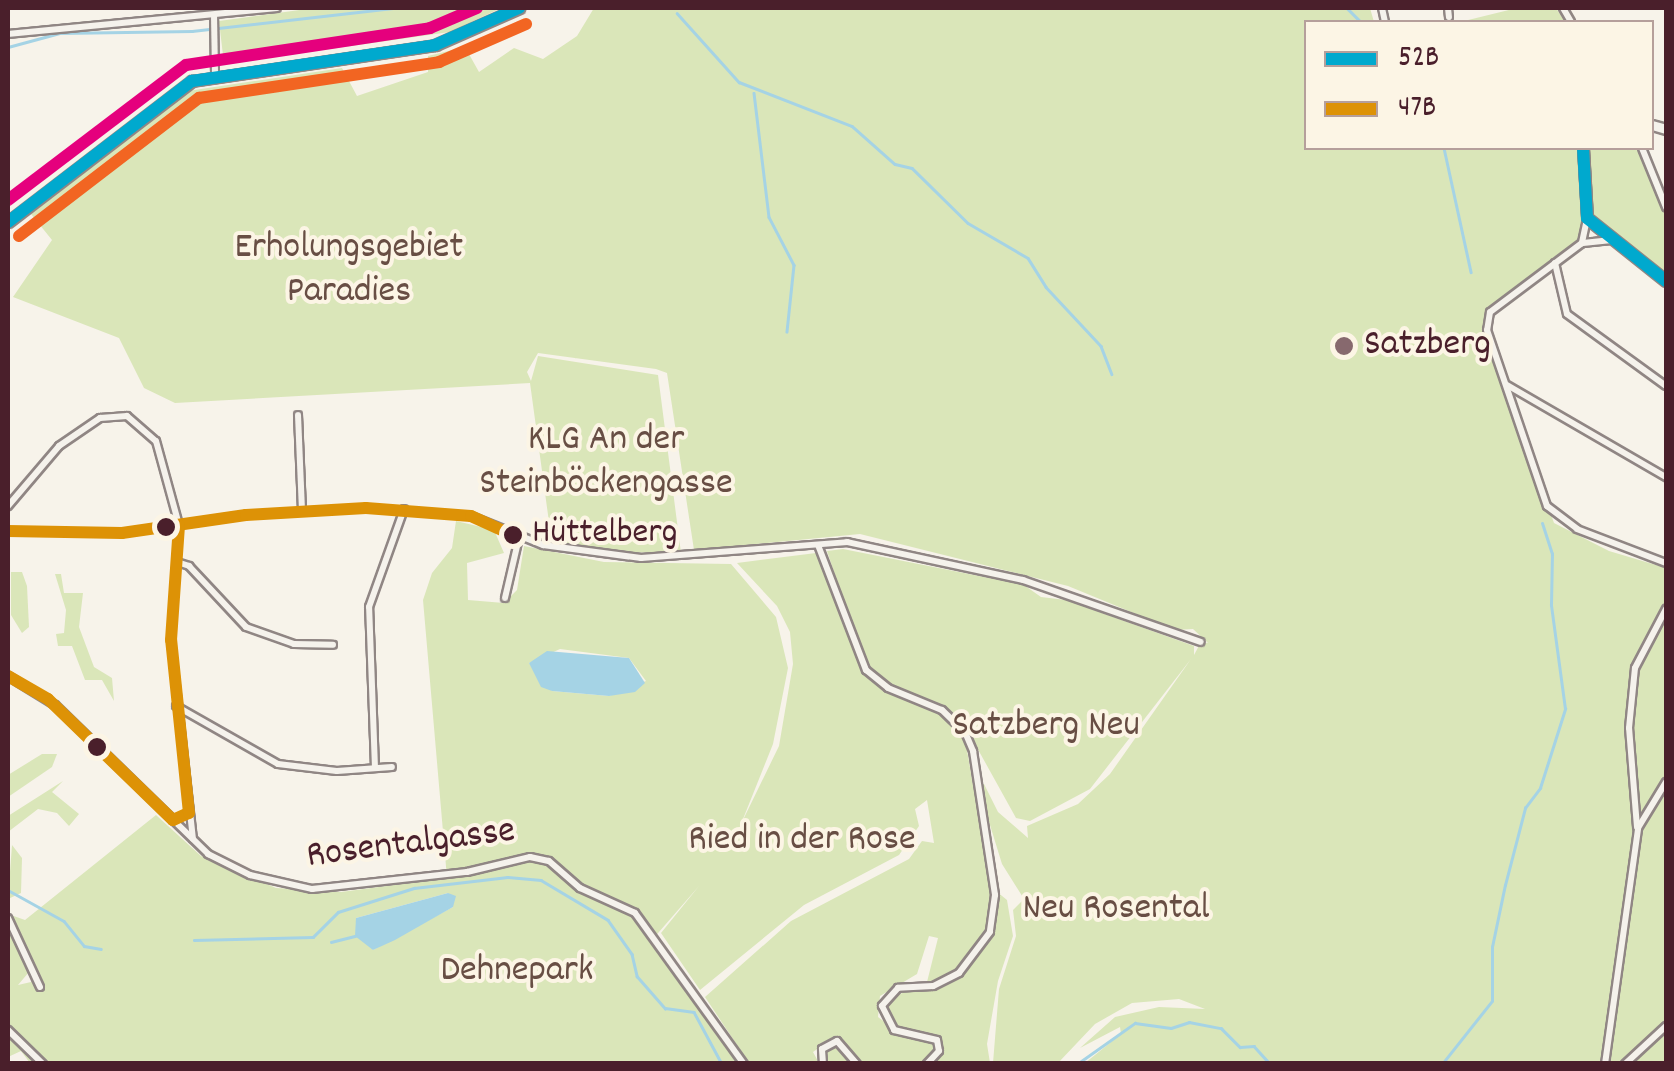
<!DOCTYPE html>
<html>
<head>
<meta charset="utf-8">
<style>
  body { margin:0 }
  #map { position:relative; width:1674px; height:1071px; overflow:hidden; background:#f7f3ea; font-family:Dekko,sans-serif }
  div>[style] { position:absolute }
  [style*='--x'] { left:calc(var(--x)*1px); top:calc(var(--y)*1px); width:calc(var(--w)*1px); rotate:calc(var(--a)*1deg) }
  .green>* { inset:0; background:#dae6b9 }
  .water>* { inset:0; background:#a5d3e5 }
  .stream>* { height:2.5px; margin:-1.25px; padding:0 1.25px; transform-origin:1.25px; border-radius:1.25px; background:#a5d3e5 }
  .roads { filter:drop-shadow(2px 0 #908684) drop-shadow(-2px 0 #908684) drop-shadow(0 2px #908684) drop-shadow(0 -2px #908684) }
  .street>* { height:6px; margin:-3px; padding:0 3px; transform-origin:3px; border-radius:3px; background:#f5f2ec }
  .secondary>* { height:9px; margin:-4.5px; padding:0 4.5px; transform-origin:4.5px; border-radius:4.5px; background:#f5f2ec }
  .bus-1>* { height:12px; margin:-6px; padding:0 6px; transform-origin:6px; border-radius:6px; background:#00a9ce }
  .bus-2>* { height:12px; margin:-6px; padding:0 6px; transform-origin:6px; border-radius:6px; background:#dd9206 }
  .bus-3>* { height:12px; margin:-6px; padding:0 6px; transform-origin:6px; border-radius:6px; background:#f26522 }
  .bus-4>* { height:12px; margin:-6px; padding:0 6px; transform-origin:6px; border-radius:6px; background:#e5007d }
  .dots>* { width:28px; height:28px; translate:-50% -50%; box-sizing:border-box; border:5px solid #fcf5e5; border-radius:50% }
  span { translate:-50% -50%; white-space:nowrap; text-align:center; line-height:1.15; -webkit-text-stroke:8px #fcf5e5; paint-order:stroke }
  .bus-label { font-size:36px; color:#4a1f2b }
  .left { translate:0 -50%; text-align:left }
  .park-label { font-size:38px; color:#684e44 }
  .poi-label { font-size:38px; color:#4a1f2b }
  .street-label { font-size:38px; color:#4a1f2b }
  .frame { position:absolute; inset:0; border:10px solid #4a1f2b; pointer-events:none }
  .legend { position:absolute; left:1304px; top:20px; width:350px; height:130px; box-sizing:border-box; background:#fcf5e5; border:2px solid #b59f9b; margin:0; padding:12px 18px; list-style:none; font-size:30px; color:#4a1f2b }
  .legend li { display:flex; align-items:center; gap:20px; height:50px }
  .legend b { width:50px; border:2px solid #b59f9b }
</style>
</head>
<body>
<div id="map">
  <div class="green">
    <i style="clip-path:polygon(314px 8px,501px 8px,450px 32px,224px 64px,219px 21px)"></i>
    <i style="clip-path:polygon(evenodd,594px 8px,1370px 8px,1374px 22px,1306px 22px,1306px 148px,1639px 148px,1666px 211px,1666px 274px,1595px 218px,1589px 200px,1578px 242px,1487px 309px,1483px 325px,1554px 523px,1609px 551px,1666px 568px,1666px 1063px,1085px 1063px,1121px 1034px,1120px 1027px,1080px 1048px,1115px 1017px,1159px 1007px,1205px 1009px,1179px 999px,1132px 1003px,1095px 1024px,1058px 1063px,993px 1063px,999px 989px,1016px 936px,1013px 910px,1024px 899px,1002px 864px,978px 786px,984px 784px,998px 812px,1028px 838px,1027px 826px,1078px 804px,1110px 774px,1191px 659px,1090px 789px,1030px 821px,1016px 818px,965px 726px,910px 692px,909px 699px,936px 710px,965px 739px,991px 887px,1007px 900px,1013px 936px,998px 981px,987px 1044px,990px 1063px,828px 1063px,827px 1049px,835px 1044px,852px 1061px,857px 1057px,836px 1036px,813px 1052px,819px 1063px,749px 1063px,705px 997px,791px 921px,909px 859px,922px 841px,934px 843px,927px 800px,915px 809px,919px 826px,899px 855px,804px 905px,700px 990px,661px 933px,699px 886px,652px 940px,741px 1063px,30px 1063px,21px 1051px,8px 1057px,8px 926px,29px 972px,18px 985px,31px 982px,31px 966px,8px 914px,25px 920px,156px 815px,201px 856px,276px 888px,341px 892px,447px 878px,423px 600px,432px 573px,452px 548px,456px 521px,494px 530px,504px 553px,467px 563px,468px 600px,504px 603px,517px 590px,524px 546px,604px 562px,731px 564px,776px 617px,788px 668px,773px 744px,741px 824px,779px 746px,793px 664px,790px 632px,777px 606px,737px 563px,816px 553px,849px 617px,827px 551px,843px 549px,1024px 585px,1041px 597px,1066px 600px,1194px 646px,1194px 655px,1201px 642px,1208px 643px,1193px 629px,1175px 630px,1068px 586px,860px 534px,694px 550px,667px 373px,656px 369px,538px 353px,527px 372px,531px 381px,538px 356px,658px 375px,681px 553px,610px 552px,552px 544px,530px 383px,175px 403px,144px 388px,119px 338px,13px 297px,52px 240px,31px 214px,188px 91px,342px 68px,357px 96px,428px 72px,428px 56px,465px 47px,479px 72px,514px 48px,543px 59px,577px 36px,594px 8px,560px 649px,629px 658px,646px 681px,609px 696px,552px 691px,529px 663px,560px 649px,594px 8px,448px 893px,453px 907px,373px 950px,356px 918px,448px 893px,594px 8px,929px 936px,938px 938px,925px 990px,907px 990px,889px 1001px,888px 1016px,898px 1032px,878px 1017px,880px 996px,917px 974px,929px 936px)"></i>
    <i style="clip-path:polygon(1517px 8px,1556px 8px,1565px 22px,1460px 22px)"></i>
    <i style="clip-path:polygon(11px 572px,22px 572px,27px 586px,29px 627px,22px 633px,11px 615px)"></i>
    <i style="clip-path:polygon(55px 574px,61px 574px,64px 593px,83px 593px,79px 627px,94px 667px,112px 678px,114px 701px,102px 680px,85px 680px,72px 646px,58px 646px,56px 634px,64px 633px,66px 610px)"></i>
    <i style="clip-path:polygon(42px 754px,57px 754px,52px 767px,8px 797px,8px 775px)"></i>
    <i style="clip-path:polygon(63px 781px,52px 792px,79px 814px,69px 826px,57px 813px,38px 809px,8px 832px,8px 816px)"></i>
    <i style="clip-path:polygon(12px 845px,22px 858px,21px 893px,8px 899px)"></i>
  </div>
  <div class="water">
    <i style="clip-path:polygon(547px 651px,629px 658px,645px 683px,635px 692px,609px 696px,552px 691px,541px 687px,529px 663px)"></i>
    <i style="clip-path:polygon(448px 893px,456px 896px,453px 907px,395px 940px,373px 950px,355px 936px,356px 918px)"></i>
  </div>
  <div class="stream">
    <i style="--x:1347;--y:8;--w:20;--a:45"></i>
    <i style="--x:677;--y:13;--w:93;--a:48.1"></i>
    <i style="--x:739;--y:82;--w:121;--a:21.3"></i>
    <i style="--x:852;--y:126;--w:57;--a:41.5"></i>
    <i style="--x:895;--y:164;--w:17;--a:13"></i>
    <i style="--x:912;--y:168;--w:78;--a:44.5"></i>
    <i style="--x:968;--y:223;--w:69;--a:30.3"></i>
    <i style="--x:1028;--y:258;--w:34;--a:58"></i>
    <i style="--x:1046;--y:287;--w:81;--a:47"></i>
    <i style="--x:1101;--y:346;--w:30;--a:69"></i>
    <i style="--x:8;--y:47;--w:54;--a:-15.1"></i>
    <i style="--x:60;--y:33;--w:132;--a:-0.9"></i>
    <i style="--x:192;--y:31;--w:202;--a:-6.5"></i>
    <i style="--x:754;--y:93;--w:125;--a:83.1"></i>
    <i style="--x:769;--y:217;--w:54;--a:62.5"></i>
    <i style="--x:794;--y:265;--w:67;--a:96"></i>
    <i style="--x:1444;--y:148;--w:127;--a:77.7"></i>
    <i style="--x:8;--y:890;--w:64;--a:29"></i>
    <i style="--x:64;--y:921;--w:32;--a:51"></i>
    <i style="--x:84;--y:946;--w:17;--a:10"></i>
    <i style="--x:194;--y:940;--w:119;--a:-1.4"></i>
    <i style="--x:313;--y:937;--w:35;--a:-45"></i>
    <i style="--x:338;--y:912;--w:80;--a:-17.5"></i>
    <i style="--x:414;--y:888;--w:94;--a:-6.7"></i>
    <i style="--x:507;--y:877;--w:34;--a:5"></i>
    <i style="--x:541;--y:880;--w:78;--a:30.8"></i>
    <i style="--x:608;--y:920;--w:42;--a:54.8"></i>
    <i style="--x:632;--y:954;--w:23;--a:77"></i>
    <i style="--x:637;--y:976;--w:43;--a:48.8"></i>
    <i style="--x:665;--y:1008;--w:29;--a:8"></i>
    <i style="--x:694;--y:1012;--w:59;--a:61.7"></i>
    <i style="--x:331;--y:942;--w:25;--a:-14"></i>
    <i style="--x:1077;--y:1064;--w:71;--a:-35.3"></i>
    <i style="--x:1135;--y:1023;--w:36;--a:8"></i>
    <i style="--x:1171;--y:1028;--w:19;--a:-18"></i>
    <i style="--x:1189;--y:1022;--w:33;--a:11"></i>
    <i style="--x:1221;--y:1028;--w:27;--a:45"></i>
    <i style="--x:1240;--y:1047;--w:14;--a:-4"></i>
    <i style="--x:1254;--y:1046;--w:24;--a:48"></i>
    <i style="--x:1442;--y:1064;--w:80;--a:-51.6"></i>
    <i style="--x:1492;--y:1001;--w:54;--a:-90"></i>
    <i style="--x:1492;--y:947;--w:63;--a:-78.2"></i>
    <i style="--x:1505;--y:885;--w:80;--a:-75.4"></i>
    <i style="--x:1525;--y:808;--w:25;--a:-53"></i>
    <i style="--x:1540;--y:788;--w:83;--a:-72.4"></i>
    <i style="--x:1565;--y:709;--w:105;--a:-97.7"></i>
    <i style="--x:1551;--y:605;--w:51;--a:-88.9"></i>
    <i style="--x:1552;--y:554;--w:32;--a:-108"></i>
  </div>
  <div class="roads">
    <div class="street">
      <i style="--x:1382;--y:8;--w:14;--a:78"></i>
      <i style="--x:1448;--y:8;--w:9;--a:84"></i>
      <i style="--x:1563;--y:8;--w:16;--a:60"></i>
      <i style="--x:214;--y:15;--w:60;--a:89"></i>
      <i style="--x:8;--y:34;--w:270;--a:-5.5"></i>
      <i style="--x:1642;--y:148;--w:64;--a:67.9"></i>
      <i style="--x:1587;--y:219;--w:25;--a:102"></i>
      <i style="--x:1582;--y:243;--w:115;--a:143.1"></i>
      <i style="--x:1490;--y:312;--w:18;--a:99"></i>
      <i style="--x:1487;--y:330;--w:186;--a:71.2"></i>
      <i style="--x:1547;--y:506;--w:38;--a:37"></i>
      <i style="--x:1577;--y:529;--w:95;--a:20.9"></i>
      <i style="--x:1583;--y:243;--w:31;--a:-6"></i>
      <i style="--x:1555;--y:263;--w:52;--a:76.8"></i>
      <i style="--x:1567;--y:314;--w:122;--a:36"></i>
      <i style="--x:1507;--y:385;--w:184;--a:30.1"></i>
      <i style="--x:298;--y:415;--w:95;--a:87.6"></i>
      <i style="--x:8;--y:506;--w:79;--a:-49.6"></i>
      <i style="--x:59;--y:446;--w:50;--a:-34.3"></i>
      <i style="--x:100;--y:418;--w:27;--a:-4"></i>
      <i style="--x:127;--y:416;--w:38;--a:41"></i>
      <i style="--x:156;--y:441;--w:87;--a:74.7"></i>
      <i style="--x:179;--y:525;--w:115;--a:94"></i>
      <i style="--x:171;--y:640;--w:200;--a:83.7"></i>
      <i style="--x:8;--y:531;--w:114;--a:1"></i>
      <i style="--x:122;--y:533;--w:125;--a:-8.3"></i>
      <i style="--x:246;--y:515;--w:120;--a:-3.3"></i>
      <i style="--x:366;--y:508;--w:105;--a:4.4"></i>
      <i style="--x:471;--y:516;--w:78;--a:21.9"></i>
      <i style="--x:543;--y:545;--w:99;--a:7.6"></i>
      <i style="--x:641;--y:558;--w:207;--a:-4.4"></i>
      <i style="--x:847;--y:542;--w:180;--a:12.2"></i>
      <i style="--x:1023;--y:580;--w:188;--a:19.2"></i>
      <i style="--x:818;--y:545;--w:134;--a:69"></i>
      <i style="--x:866;--y:670;--w:28;--a:39"></i>
      <i style="--x:888;--y:688;--w:58;--a:22.2"></i>
      <i style="--x:942;--y:710;--w:32;--a:44"></i>
      <i style="--x:965;--y:732;--w:21;--a:67"></i>
      <i style="--x:973;--y:751;--w:146;--a:81.3"></i>
      <i style="--x:995;--y:895;--w:37;--a:98"></i>
      <i style="--x:990;--y:932;--w:51;--a:127.1"></i>
      <i style="--x:959;--y:973;--w:29;--a:153"></i>
      <i style="--x:933;--y:986;--w:35;--a:177"></i>
      <i style="--x:898;--y:988;--w:24;--a:132"></i>
      <i style="--x:882;--y:1006;--w:27;--a:63"></i>
      <i style="--x:894;--y:1030;--w:44;--a:13.1"></i>
      <i style="--x:937;--y:1040;--w:11;--a:80"></i>
      <i style="--x:939;--y:1051;--w:18;--a:133"></i>
      <i style="--x:177;--y:562;--w:13;--a:18"></i>
      <i style="--x:189;--y:566;--w:83;--a:46.9"></i>
      <i style="--x:246;--y:627;--w:51;--a:19.5"></i>
      <i style="--x:294;--y:644;--w:39;--a:1"></i>
      <i style="--x:505;--y:598;--w:62;--a:-76.9"></i>
      <i style="--x:8;--y:676;--w:55;--a:31.7"></i>
      <i style="--x:55;--y:705;--w:214;--a:44.2"></i>
      <i style="--x:208;--y:854;--w:47;--a:26.6"></i>
      <i style="--x:250;--y:875;--w:64;--a:12.7"></i>
      <i style="--x:312;--y:889;--w:156;--a:-6.3"></i>
      <i style="--x:467;--y:872;--w:65;--a:-13.4"></i>
      <i style="--x:530;--y:857;--w:19;--a:12"></i>
      <i style="--x:549;--y:861;--w:41;--a:41.1"></i>
      <i style="--x:580;--y:888;--w:60;--a:24.4"></i>
      <i style="--x:635;--y:913;--w:186;--a:54.2"></i>
      <i style="--x:176;--y:706;--w:117;--a:29.6"></i>
      <i style="--x:278;--y:764;--w:59;--a:6.8"></i>
      <i style="--x:337;--y:771;--w:55;--a:-4.2"></i>
      <i style="--x:375;--y:768;--w:161;--a:-92.1"></i>
      <i style="--x:369;--y:607;--w:104;--a:-70.3"></i>
      <i style="--x:1637;--y:827;--w:99;--a:-94.6"></i>
      <i style="--x:1629;--y:728;--w:60;--a:-84.3"></i>
      <i style="--x:1635;--y:668;--w:67;--a:-62.3"></i>
      <i style="--x:8;--y:918;--w:76;--a:65.1"></i>
      <i style="--x:8;--y:1030;--w:49;--a:44.2"></i>
      <i style="--x:823;--y:1064;--w:15;--a:-94"></i>
      <i style="--x:822;--y:1049;--w:17;--a:-28"></i>
      <i style="--x:837;--y:1041;--w:30;--a:49"></i>
      <i style="--x:1605;--y:1064;--w:238;--a:-82"></i>
      <i style="--x:1638;--y:828;--w:54;--a:-58.7"></i>
      <i style="--x:1625;--y:1064;--w:56;--a:-42.8"></i>
    </div>
    <div class="secondary">
      <i style="--x:1652;--y:125;--w:15;--a:16"></i>
      <i style="--x:1583;--y:148;--w:70;--a:86.7"></i>
      <i style="--x:1587;--y:218;--w:101;--a:38.6"></i>
      <i style="--x:8;--y:222;--w:232;--a:-37.5"></i>
      <i style="--x:192;--y:81;--w:246;--a:-8.4"></i>
      <i style="--x:435;--y:45;--w:92;--a:-23.8"></i>
    </div>
  </div>
  <div class="bus-1">
    <i style="--x:1583;--y:148;--w:70;--a:86.7"></i>
    <i style="--x:1587;--y:218;--w:101;--a:38.6"></i>
    <i style="--x:8;--y:222;--w:232;--a:-37.5"></i>
    <i style="--x:192;--y:81;--w:246;--a:-8.4"></i>
    <i style="--x:435;--y:45;--w:92;--a:-23.8"></i>
  </div>
  <div class="bus-2">
    <i style="--x:8;--y:531;--w:114;--a:1"></i>
    <i style="--x:122;--y:533;--w:125;--a:-8.3"></i>
    <i style="--x:246;--y:515;--w:120;--a:-3.3"></i>
    <i style="--x:366;--y:508;--w:105;--a:4.4"></i>
    <i style="--x:471;--y:516;--w:53;--a:24.6"></i>
    <i style="--x:8;--y:676;--w:46;--a:29.9"></i>
    <i style="--x:48;--y:699;--w:174;--a:44.1"></i>
    <i style="--x:173;--y:820;--w:17;--a:-24"></i>
    <i style="--x:189;--y:813;--w:174;--a:-95.9"></i>
    <i style="--x:171;--y:640;--w:115;--a:-86"></i>
  </div>
  <div class="bus-3">
    <i style="--x:19;--y:236;--w:227;--a:-37.5"></i>
    <i style="--x:199;--y:98;--w:243;--a:-8.5"></i>
    <i style="--x:439;--y:62;--w:95;--a:-23.6"></i>
  </div>
  <div class="bus-4">
    <i style="--x:8;--y:200;--w:223;--a:-37.2"></i>
    <i style="--x:186;--y:65;--w:247;--a:-8.6"></i>
    <i style="--x:430;--y:28;--w:51;--a:-23.1"></i>
  </div>
  <div class="dots">
    <i style="left:1344px;top:346px;background:#87696e"></i>
    <i style="left:166px;top:527px;background:#4a1f2b"></i>
    <i style="left:513px;top:535px;background:#4a1f2b"></i>
    <i style="left:97px;top:747px;background:#4a1f2b"></i>
  </div>
  <div class="bus-label">
    <span class="left" style="left:532px;top:535px">Hüttelberg</span>
  </div>
  <div class="park-label">
    <span style="left:349px;top:271px">Erholungsgebiet<br>Paradies</span>
    <span style="left:606px;top:463px">KLG An der<br>Steinböckengasse</span>
    <span style="left:1046px;top:727px">Satzberg Neu</span>
    <span style="left:802px;top:841px">Ried in der Rose</span>
    <span style="left:1116px;top:910px">Neu Rosental</span>
    <span style="left:517px;top:972px">Dehnepark</span>
  </div>
  <div class="poi-label">
    <span class="left" style="left:1364px;top:346px">Satzberg</span>
  </div>
  <div class="street-label">
    <span style="left:411px;top:845px;rotate:-7deg">Rosentalgasse</span>
  </div>
  <div class="frame"></div>
  <ul class="legend">
  <li><b style="height:12px;background:#00a9ce"></b>52B</li>
  <li><b style="height:12px;background:#dd9206"></b>47B</li>
  </ul>
</div>
</body>
</html>
